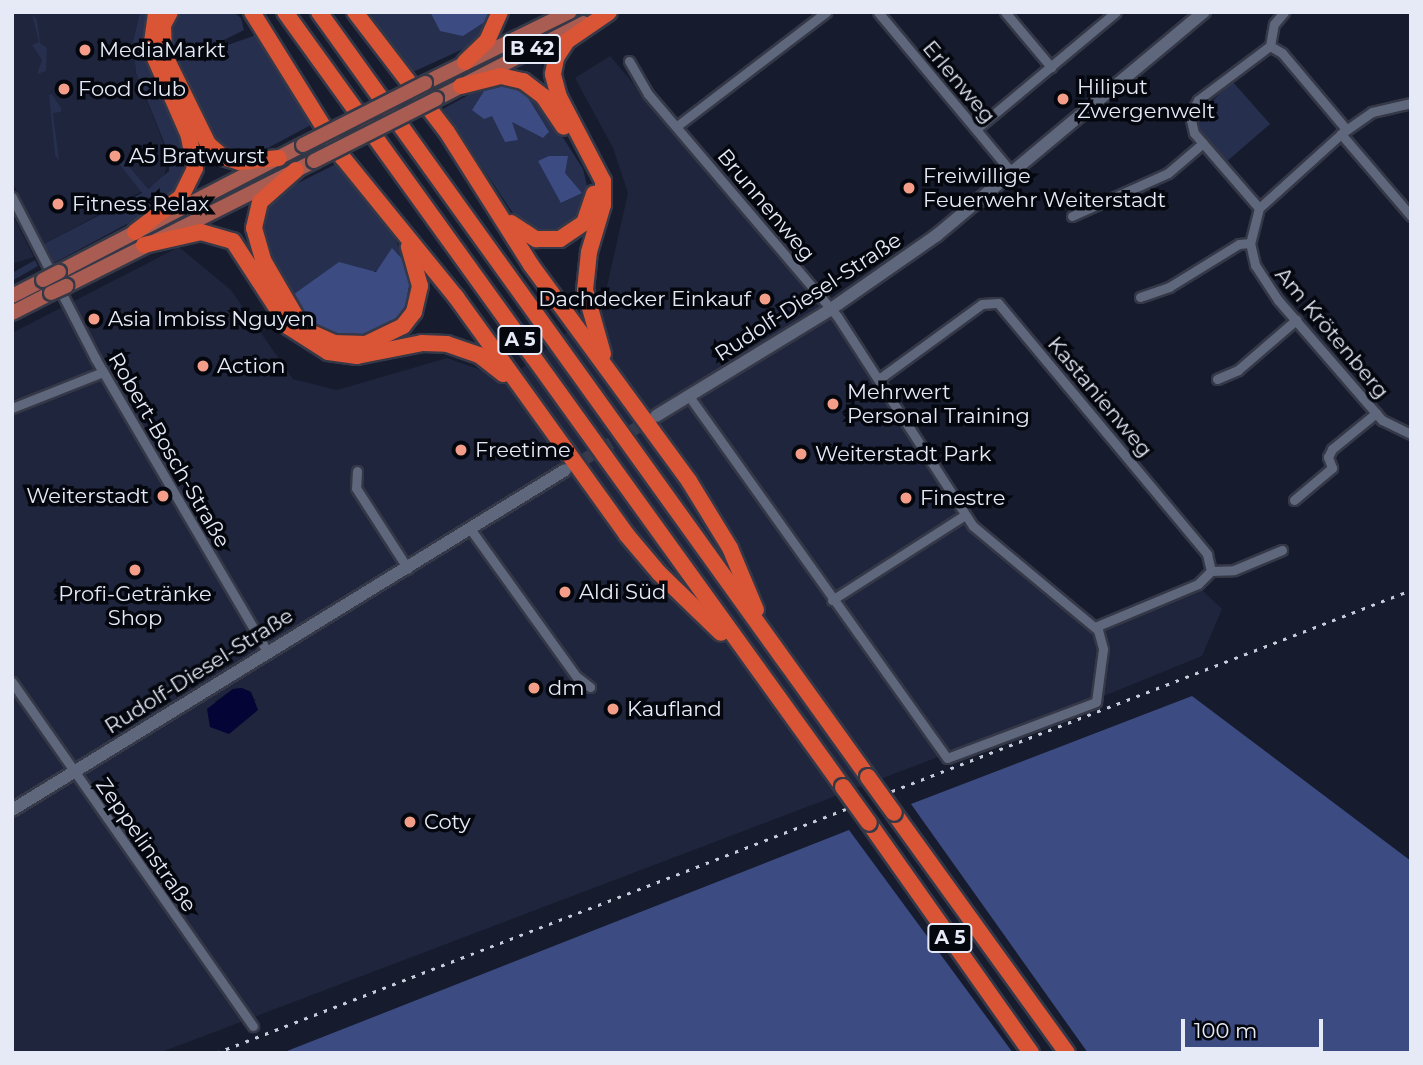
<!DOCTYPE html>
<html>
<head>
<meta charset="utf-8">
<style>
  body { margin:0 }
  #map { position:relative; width:1423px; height:1065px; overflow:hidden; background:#161c2e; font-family:Montserrat,sans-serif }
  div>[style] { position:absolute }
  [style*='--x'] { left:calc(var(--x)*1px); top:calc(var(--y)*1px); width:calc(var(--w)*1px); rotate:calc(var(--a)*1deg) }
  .built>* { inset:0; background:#1e253c }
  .green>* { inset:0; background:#262f4d }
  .forest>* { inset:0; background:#3c4c83 }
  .water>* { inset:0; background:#040436 }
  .secondary-tunnel>* { height:12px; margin-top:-6px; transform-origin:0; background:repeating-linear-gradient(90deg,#353b4c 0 12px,transparent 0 18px) }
  .roads { filter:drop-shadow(2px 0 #353847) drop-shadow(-2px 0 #353847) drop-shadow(0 2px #353847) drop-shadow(0 -2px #353847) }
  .street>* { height:9px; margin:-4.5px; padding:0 4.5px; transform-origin:4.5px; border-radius:4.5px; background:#5f677c }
  .secondary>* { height:12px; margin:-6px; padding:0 6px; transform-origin:6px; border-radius:6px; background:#5f677c }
  .primary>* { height:14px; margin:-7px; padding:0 7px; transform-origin:7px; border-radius:7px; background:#a95c52 }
  .highway>* { height:16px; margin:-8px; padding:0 8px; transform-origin:8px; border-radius:8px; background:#da5436 }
  .rail>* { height:2.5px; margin-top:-1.25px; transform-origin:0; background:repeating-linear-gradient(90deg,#c8ccda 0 3.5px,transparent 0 10.5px) }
  .bridges { filter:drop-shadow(2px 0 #353847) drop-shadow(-2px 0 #353847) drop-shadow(0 2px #353847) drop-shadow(0 -2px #353847) }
  .primary-bridge>* { height:14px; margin:-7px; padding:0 7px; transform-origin:7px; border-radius:7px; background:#a95c52 }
  .highway-bridge>* { height:16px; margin:-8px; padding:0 8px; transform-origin:8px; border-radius:8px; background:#da5436 }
  .dots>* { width:19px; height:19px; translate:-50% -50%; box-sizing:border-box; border:4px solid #05070e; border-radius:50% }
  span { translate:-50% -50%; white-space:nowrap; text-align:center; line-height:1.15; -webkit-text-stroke:7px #05070e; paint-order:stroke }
  .shield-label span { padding:2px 5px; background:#05070e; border:2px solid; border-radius:5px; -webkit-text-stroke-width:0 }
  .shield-label { font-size:19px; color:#e6eaf7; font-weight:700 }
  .poi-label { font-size:21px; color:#e6eaf7 }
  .left { translate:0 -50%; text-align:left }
  .right { translate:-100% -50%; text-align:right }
  .street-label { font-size:21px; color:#e6eaf7 }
  .frame { position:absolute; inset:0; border:14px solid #e6eaf7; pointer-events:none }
  .scale { position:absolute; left:1181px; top:1019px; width:142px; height:32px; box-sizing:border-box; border:4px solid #e6eaf7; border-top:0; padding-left:9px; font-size:21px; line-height:24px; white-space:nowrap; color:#e6eaf7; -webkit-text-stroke:5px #05070e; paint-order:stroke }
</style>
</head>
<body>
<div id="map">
  <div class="built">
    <i style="clip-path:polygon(12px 12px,140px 12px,133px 41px,136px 73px,169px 157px,163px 180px,44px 244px,12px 182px)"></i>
    <i style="clip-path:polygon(evenodd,610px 56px,839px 324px,953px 503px,1097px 636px,1097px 675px,1091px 699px,159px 1053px,12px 1053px,12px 333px,179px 247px,231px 290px,293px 379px,337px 390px,447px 358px,481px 370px,502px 384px,603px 304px,628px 193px,613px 148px,575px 78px,610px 56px,242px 688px,257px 701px,214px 702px,233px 689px,242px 688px)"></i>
    <i style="clip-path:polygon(12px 214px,34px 257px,12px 264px)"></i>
    <i style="clip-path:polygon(1199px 587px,1222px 609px,1202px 656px,1104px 696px,1104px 636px,1109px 623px)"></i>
  </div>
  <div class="green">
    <i style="clip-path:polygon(140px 12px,151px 12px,147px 59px,183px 138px,188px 175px,166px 203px,54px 263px,44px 244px,142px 193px,117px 161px,121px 157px,148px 189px,169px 171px,168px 152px,136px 73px,133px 41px)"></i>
    <i style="clip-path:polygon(181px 12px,233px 12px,241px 18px,244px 30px,220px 42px,222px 47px,256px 35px,311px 125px,264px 150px,238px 154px,222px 149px,209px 135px,174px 64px,168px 30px)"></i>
    <i style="clip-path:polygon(365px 12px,430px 12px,440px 31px,489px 19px,487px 12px,491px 22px,474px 44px,413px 72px)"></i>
    <i style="clip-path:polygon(32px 14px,37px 20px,40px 43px,47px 48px,46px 71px,37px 74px,42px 60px,32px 45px,39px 42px)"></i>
    <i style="clip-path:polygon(1232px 81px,1270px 124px,1225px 163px,1196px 131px,1194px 120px)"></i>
    <i style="clip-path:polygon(evenodd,490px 83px,518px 84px,541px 103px,583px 169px,588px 190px,579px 221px,559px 233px,545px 235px,521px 225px,443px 109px,490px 83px,504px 86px,525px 93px,548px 133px,543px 138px,511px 121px,473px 109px,484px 91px,504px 86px,490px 83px,552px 158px,581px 193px,562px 203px,539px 161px,552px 158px)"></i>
    <i style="clip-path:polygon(52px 94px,61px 108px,61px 112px,53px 113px,59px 161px,55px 155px,49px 95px)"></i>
    <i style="clip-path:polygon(336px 164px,396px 240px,405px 262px,290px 297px,268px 258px,261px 222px,265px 208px,276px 194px)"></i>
    <i style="clip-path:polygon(35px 260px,38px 266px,12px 281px,12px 273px)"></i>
  </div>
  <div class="forest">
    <i style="clip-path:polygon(430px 12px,487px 12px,489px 19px,463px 36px,440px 31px)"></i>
    <i style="clip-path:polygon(504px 86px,525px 93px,549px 132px,543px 138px,512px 122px,518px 140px,505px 142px,492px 116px,484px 119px,472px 110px,484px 91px)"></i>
    <i style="clip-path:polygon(549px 156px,568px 156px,565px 173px,582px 193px,561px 203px,538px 161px)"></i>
    <i style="clip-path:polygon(392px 248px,405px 262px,410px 280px,404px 314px,389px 327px,367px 336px,338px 336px,309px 321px,290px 297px,339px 262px,376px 272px)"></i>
    <i style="clip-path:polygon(1192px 696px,1411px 861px,1411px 1053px,1088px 1053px,911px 804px)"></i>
    <i style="clip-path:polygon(849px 830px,1013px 1053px,282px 1053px)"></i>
  </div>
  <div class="water">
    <i style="clip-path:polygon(242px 688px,251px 692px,258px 710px,229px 734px,210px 727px,207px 709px,233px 689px)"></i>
  </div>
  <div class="secondary-tunnel">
    <i style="--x:570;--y:468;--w:97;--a:-31.1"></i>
  </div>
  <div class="roads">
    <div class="street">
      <i style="--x:878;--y:12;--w:212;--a:50.2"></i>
      <i style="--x:1005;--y:12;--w:72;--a:50.1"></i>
      <i style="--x:1270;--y:46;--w:14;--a:30"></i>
      <i style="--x:1282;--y:53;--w:99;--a:49.9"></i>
      <i style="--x:1270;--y:46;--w:22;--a:-80"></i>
      <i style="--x:1274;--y:24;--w:16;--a:-50"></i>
      <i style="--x:629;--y:61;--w:38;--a:60"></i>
      <i style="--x:648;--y:94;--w:292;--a:49.6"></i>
      <i style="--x:837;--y:316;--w:250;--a:57.1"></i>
      <i style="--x:973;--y:526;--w:163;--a:39.8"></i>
      <i style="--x:1098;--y:630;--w:20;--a:75"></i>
      <i style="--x:1103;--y:649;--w:53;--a:97.5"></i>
      <i style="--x:1096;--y:702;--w:159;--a:159.4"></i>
      <i style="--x:947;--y:758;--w:445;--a:-125.5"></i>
      <i style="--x:1411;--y:103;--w:40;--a:167"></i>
      <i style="--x:1372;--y:112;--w:38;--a:145"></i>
      <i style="--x:1341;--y:134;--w:110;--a:137.9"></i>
      <i style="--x:1259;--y:208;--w:36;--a:104"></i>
      <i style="--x:1250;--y:243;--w:23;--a:77"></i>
      <i style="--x:1255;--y:265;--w:42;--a:56.7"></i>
      <i style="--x:1278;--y:300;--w:159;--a:49.1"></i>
      <i style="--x:1382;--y:420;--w:32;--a:26"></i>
      <i style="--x:677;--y:126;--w:188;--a:-37.4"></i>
      <i style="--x:976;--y:129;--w:182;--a:-39.9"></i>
      <i style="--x:1341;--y:134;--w:108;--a:49.5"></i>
      <i style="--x:12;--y:197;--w:181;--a:62.7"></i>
      <i style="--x:95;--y:358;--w:338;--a:59.6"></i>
      <i style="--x:1259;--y:208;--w:99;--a:-130.9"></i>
      <i style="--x:1194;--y:133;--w:18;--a:-103"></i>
      <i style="--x:1190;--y:115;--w:17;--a:-62"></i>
      <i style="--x:1198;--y:100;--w:90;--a:-36.9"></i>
      <i style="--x:1072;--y:216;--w:105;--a:-24.1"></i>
      <i style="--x:1168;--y:173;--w:46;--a:-40.6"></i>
      <i style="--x:1140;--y:297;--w:31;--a:-19"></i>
      <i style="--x:1169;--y:287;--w:82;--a:-31.6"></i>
      <i style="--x:1239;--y:244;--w:11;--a:-5"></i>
      <i style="--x:879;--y:379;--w:127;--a:-36.1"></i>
      <i style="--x:982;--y:304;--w:16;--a:-4"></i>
      <i style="--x:998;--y:303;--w:327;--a:50.2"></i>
      <i style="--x:1207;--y:554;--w:17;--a:77"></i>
      <i style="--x:1217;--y:379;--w:23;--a:-23"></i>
      <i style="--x:1238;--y:370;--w:77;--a:-40.8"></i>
      <i style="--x:12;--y:408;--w:98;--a:-21.6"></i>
      <i style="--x:357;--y:471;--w:17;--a:93"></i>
      <i style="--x:356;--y:488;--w:96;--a:57.3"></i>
      <i style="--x:1294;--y:500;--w:50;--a:-40.1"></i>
      <i style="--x:1332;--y:468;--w:12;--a:-110"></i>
      <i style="--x:1328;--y:457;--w:9;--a:-63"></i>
      <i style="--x:1332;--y:449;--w:57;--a:-39.3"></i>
      <i style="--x:471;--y:530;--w:180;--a:54.3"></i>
      <i style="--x:576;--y:676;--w:18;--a:38"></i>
      <i style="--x:1211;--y:571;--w:23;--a:-2"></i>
      <i style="--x:1234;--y:570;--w:52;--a:-22.6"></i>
      <i style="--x:832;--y:600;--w:158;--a:-32.6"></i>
      <i style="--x:1095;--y:627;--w:112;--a:-22.7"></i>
      <i style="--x:1198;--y:584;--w:18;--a:-45"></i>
      <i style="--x:12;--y:682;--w:420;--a:55"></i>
    </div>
    <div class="secondary">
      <i style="--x:656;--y:416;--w:205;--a:-31.4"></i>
      <i style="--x:831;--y:309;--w:129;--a:-34.9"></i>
      <i style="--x:937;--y:235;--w:348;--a:-39.9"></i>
      <i style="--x:12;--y:810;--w:649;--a:-31.58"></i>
    </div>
    <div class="primary">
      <i style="--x:425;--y:83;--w:161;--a:-26.2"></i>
      <i style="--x:436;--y:99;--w:166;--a:-27.2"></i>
      <i style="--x:59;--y:272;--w:275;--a:-27.5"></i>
      <i style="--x:66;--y:286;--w:278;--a:-26.7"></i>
      <i style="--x:12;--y:296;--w:35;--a:-27"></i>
      <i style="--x:12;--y:313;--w:44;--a:-27.1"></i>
    </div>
    <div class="highway">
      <i style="--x:170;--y:12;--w:15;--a:118"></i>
      <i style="--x:163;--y:25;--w:29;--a:88"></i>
      <i style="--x:164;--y:54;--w:100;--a:63.9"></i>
      <i style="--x:208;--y:144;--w:20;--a:41"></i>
      <i style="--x:223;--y:157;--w:17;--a:17"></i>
      <i style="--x:239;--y:162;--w:40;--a:-5.7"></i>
      <i style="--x:252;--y:12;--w:172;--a:58.1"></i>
      <i style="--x:343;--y:158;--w:179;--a:50.9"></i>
      <i style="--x:456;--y:297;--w:292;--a:54.3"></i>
      <i style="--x:626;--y:534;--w:51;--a:49.8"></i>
      <i style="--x:659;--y:573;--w:86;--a:44.1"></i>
      <i style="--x:285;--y:12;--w:955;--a:54.25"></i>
      <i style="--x:319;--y:12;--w:942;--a:54.33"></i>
      <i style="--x:355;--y:12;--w:151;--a:52.5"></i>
      <i style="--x:447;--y:132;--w:157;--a:57.7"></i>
      <i style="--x:531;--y:265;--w:268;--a:53.8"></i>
      <i style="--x:689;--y:481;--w:79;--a:58.5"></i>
      <i style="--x:730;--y:548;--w:67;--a:67.2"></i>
      <i style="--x:465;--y:62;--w:30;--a:-44"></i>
      <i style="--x:487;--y:41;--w:32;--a:-66"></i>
      <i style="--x:461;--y:86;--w:41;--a:-14"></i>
      <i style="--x:501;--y:76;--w:23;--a:13"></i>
      <i style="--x:523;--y:81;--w:25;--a:37"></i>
      <i style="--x:543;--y:96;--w:37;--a:56"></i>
      <i style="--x:296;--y:170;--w:48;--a:138.4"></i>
      <i style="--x:260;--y:202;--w:27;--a:103"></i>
      <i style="--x:254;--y:228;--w:33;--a:74"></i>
      <i style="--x:263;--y:260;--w:66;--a:59.9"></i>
      <i style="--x:511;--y:223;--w:30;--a:33"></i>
      <i style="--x:536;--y:239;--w:24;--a:0"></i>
      <i style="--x:560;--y:239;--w:29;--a:-34"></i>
      <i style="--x:584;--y:223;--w:31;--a:-71"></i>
      <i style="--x:135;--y:232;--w:58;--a:-37.3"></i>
      <i style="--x:181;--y:197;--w:32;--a:-64"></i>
      <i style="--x:195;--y:168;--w:33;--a:-101"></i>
      <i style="--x:189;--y:136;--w:95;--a:-113.6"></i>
      <i style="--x:151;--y:49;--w:37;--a:-82"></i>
      <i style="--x:144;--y:245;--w:58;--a:-12.8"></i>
      <i style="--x:201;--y:232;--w:33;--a:16"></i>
      <i style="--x:233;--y:241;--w:103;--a:56.9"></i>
      <i style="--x:289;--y:327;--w:46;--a:32.7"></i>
      <i style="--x:328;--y:352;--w:29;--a:8"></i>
      <i style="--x:357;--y:356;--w:66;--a:-11.3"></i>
      <i style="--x:422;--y:343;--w:25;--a:2"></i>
      <i style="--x:447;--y:344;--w:34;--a:19"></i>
      <i style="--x:479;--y:355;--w:31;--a:38"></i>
      <i style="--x:312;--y:333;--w:24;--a:24"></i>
      <i style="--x:334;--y:343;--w:32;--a:2"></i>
      <i style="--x:366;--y:344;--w:41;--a:-25.9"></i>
      <i style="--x:403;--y:326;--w:18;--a:-52"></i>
      <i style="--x:414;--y:312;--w:27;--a:-77"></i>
      <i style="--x:420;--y:286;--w:41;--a:-105.8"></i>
      <i style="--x:603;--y:354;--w:66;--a:-105.7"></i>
      <i style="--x:585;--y:290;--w:38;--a:-84"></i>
      <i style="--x:589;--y:252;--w:49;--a:-73.4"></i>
      <i style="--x:603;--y:205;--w:24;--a:-90"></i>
      <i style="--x:603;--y:181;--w:95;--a:-117.6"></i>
      <i style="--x:559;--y:97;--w:24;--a:-105"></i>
      <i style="--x:553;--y:74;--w:16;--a:-79"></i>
      <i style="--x:556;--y:58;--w:20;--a:-57"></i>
      <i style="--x:567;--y:41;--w:51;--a:-34.6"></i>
      <i style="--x:894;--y:813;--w:296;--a:54.2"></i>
      <i style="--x:869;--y:823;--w:281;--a:54.8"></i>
    </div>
  </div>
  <div class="rail">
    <i style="--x:216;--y:1053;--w:1282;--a:-21.18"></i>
  </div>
  <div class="bridges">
    <div class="primary-bridge">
      <i style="--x:303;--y:145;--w:137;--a:-26.9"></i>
      <i style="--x:314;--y:161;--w:137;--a:-26.9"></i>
      <i style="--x:43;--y:280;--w:18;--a:-27"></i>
      <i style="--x:51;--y:293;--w:17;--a:-25"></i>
    </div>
    <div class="highway-bridge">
      <i style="--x:868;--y:777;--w:44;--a:54.2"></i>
      <i style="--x:843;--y:787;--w:44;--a:54.2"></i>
    </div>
  </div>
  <div class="dots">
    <i style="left:85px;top:50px;background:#f49e89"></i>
    <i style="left:64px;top:89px;background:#f49e89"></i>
    <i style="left:1063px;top:99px;background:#f49e89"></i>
    <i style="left:115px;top:156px;background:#f49e89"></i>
    <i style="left:909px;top:188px;background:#f49e89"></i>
    <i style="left:58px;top:204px;background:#f49e89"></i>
    <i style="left:765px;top:299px;background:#f49e89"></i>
    <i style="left:94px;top:319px;background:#f49e89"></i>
    <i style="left:203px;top:366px;background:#f49e89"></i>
    <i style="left:833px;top:404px;background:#f49e89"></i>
    <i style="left:461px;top:450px;background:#f49e89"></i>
    <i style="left:801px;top:454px;background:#f49e89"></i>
    <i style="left:163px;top:496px;background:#f49e89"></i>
    <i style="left:906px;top:498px;background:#f49e89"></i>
    <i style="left:135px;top:570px;background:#f49e89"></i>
    <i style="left:565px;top:592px;background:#f49e89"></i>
    <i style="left:534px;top:688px;background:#f49e89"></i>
    <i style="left:613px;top:709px;background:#f49e89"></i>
    <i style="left:410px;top:822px;background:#f49e89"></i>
  </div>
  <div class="shield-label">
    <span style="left:532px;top:49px">B 42</span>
    <span style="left:520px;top:340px">A 5</span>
    <span style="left:950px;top:938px">A 5</span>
  </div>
  <div class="poi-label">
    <span class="left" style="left:99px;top:50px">MediaMarkt</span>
    <span class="left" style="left:1077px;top:99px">Hiliput<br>Zwergenwelt</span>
    <span class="left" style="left:78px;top:89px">Food Club</span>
    <span class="left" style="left:129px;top:156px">A5 Bratwurst</span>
    <span class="left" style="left:923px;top:188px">Freiwillige<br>Feuerwehr Weiterstadt</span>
    <span class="left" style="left:72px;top:204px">Fitness Relax</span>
    <span class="right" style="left:751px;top:299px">Dachdecker Einkauf</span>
    <span class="left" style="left:108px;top:319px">Asia Imbiss Nguyen</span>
    <span class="left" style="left:217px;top:366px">Action</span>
    <span class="left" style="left:847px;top:404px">Mehrwert<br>Personal Training</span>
    <span class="left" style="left:475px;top:450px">Freetime</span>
    <span class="left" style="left:815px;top:454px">Weiterstadt Park</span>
    <span class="right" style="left:149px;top:496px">Weiterstadt</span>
    <span class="left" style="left:920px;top:498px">Finestre</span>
    <span class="left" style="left:579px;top:592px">Aldi Süd</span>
    <span style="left:135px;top:606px">Profi-Getränke<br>Shop</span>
    <span class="left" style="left:548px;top:688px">dm</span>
    <span class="left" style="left:627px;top:709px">Kaufland</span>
    <span class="left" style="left:424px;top:822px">Coty</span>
  </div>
  <div class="street-label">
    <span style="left:959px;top:82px;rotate:50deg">Erlenweg</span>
    <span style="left:766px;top:205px;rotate:50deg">Brunnenweg</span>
    <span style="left:808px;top:297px;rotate:-33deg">Rudolf-Diesel-Straße</span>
    <span style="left:1332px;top:333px;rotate:50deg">Am Krötenberg</span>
    <span style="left:1100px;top:397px;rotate:50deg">Kastanienweg</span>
    <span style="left:169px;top:450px;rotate:60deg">Robert-Bosch-Straße</span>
    <span style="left:199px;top:671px;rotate:-32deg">Rudolf-Diesel-Straße</span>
    <span style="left:146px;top:845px;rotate:55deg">Zeppelinstraße</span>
  </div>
  <div class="frame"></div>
  <div class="scale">100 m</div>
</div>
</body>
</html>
